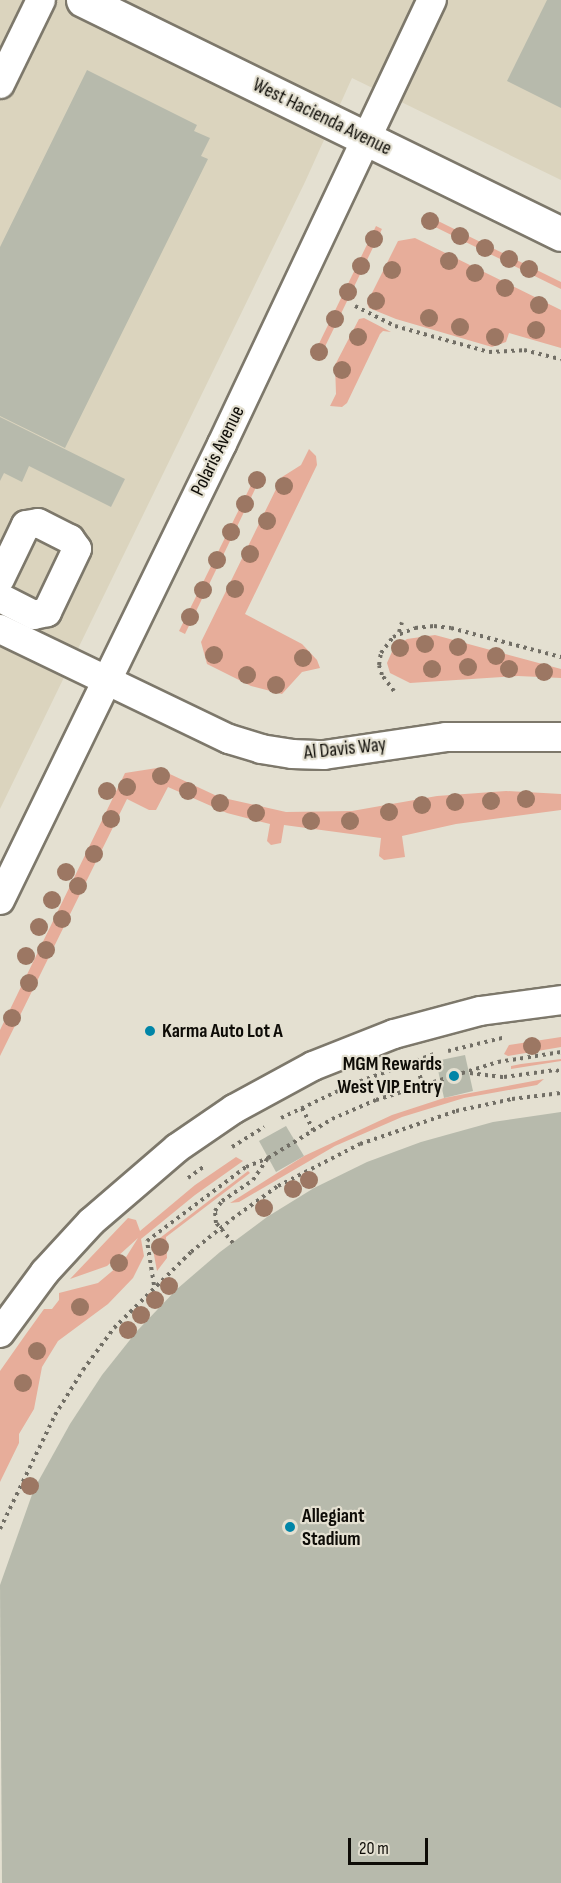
<!DOCTYPE html>
<html>
<head>
<meta charset="utf-8">
<style>
  body { margin:0 }
  #map { position:relative; width:561px; height:1883px; overflow:hidden; background:#e4e0d1; font-family:"Sofia Sans Condensed",sans-serif }
  div>[style] { position:absolute }
  [style*='--x'] { left:calc(var(--x)*1px); top:calc(var(--y)*1px); width:calc(var(--w)*1px); rotate:calc(var(--a)*1deg) }
  .built>* { inset:0; background:#dbd4be }
  .green>* { inset:0; background:#e7ad9a }
  .building>* { inset:0; background:#b7baac }
  .path>* { height:4px; margin-top:-2px; transform-origin:0; background:repeating-linear-gradient(90deg,#726f66 0 3px,transparent 0 7.5px) }
  .roads { filter:drop-shadow(2px 0 #7d786b) drop-shadow(-2px 0 #7d786b) drop-shadow(0 2px #7d786b) drop-shadow(0 -2px #7d786b) }
  .minor>* { height:28px; margin:-14px; padding:0 14px; transform-origin:14px; border-radius:14px; background:#fff }
  .major>* { height:33px; margin:-16.5px; padding:0 16.5px; transform-origin:16.5px; border-radius:16.5px; background:#fff }
  .trees>* { width:18px; height:18px; margin:-9px; border-radius:50%; background:#9c7763 }
  .dots>* { width:16px; height:16px; translate:-50% -50%; box-sizing:border-box; border:3px solid #e4e0d1; border-radius:50% }
  span { translate:-50% -50%; white-space:nowrap; text-align:center; line-height:1.15; -webkit-text-stroke:4.5px #e4e0d1; paint-order:stroke }
  .street-label { font-size:20px; color:#0e0c07 }
  .poi-label { font-size:20px; color:#0e0c07; font-weight:700 }
  .left { translate:0 -50%; text-align:left }
  .right { translate:-100% -50%; text-align:right }
  .scale { position:absolute; left:348px; top:1838px; width:80px; height:27px; box-sizing:border-box; border:3px solid #0e0c07; border-top:0; padding-left:8px; font-size:18px; line-height:21px; white-space:nowrap; color:#0e0c07; -webkit-text-stroke:4px #e4e0d1; paint-order:stroke }
</style>
</head>
<body>
<div id="map">
  <div class="built">
    <i style="clip-path:polygon(0 0,561px 0,561px 180px,352px 78px,305px 182px,0 809px)"></i>
  </div>
  <div class="green">
    <i style="clip-path:polygon(426px 215px,561px 282px,561px 289px,423px 221px)"></i>
    <i style="clip-path:polygon(376px 226px,382px 229px,319px 359px,313px 356px)"></i>
    <i style="clip-path:polygon(415px 238px,561px 310px,561px 348px,509px 333px,506px 342px,492px 347px,396px 319px,369px 308px,367px 303px,398px 241px)"></i>
    <i style="clip-path:polygon(364px 318px,391px 332px,383px 331px,380px 334px,347px 403px,342px 407px,330px 406px,336px 394px,335px 365px,359px 319px)"></i>
    <i style="clip-path:polygon(309px 449px,316px 456px,317px 465px,245px 614px,302px 644px,317px 660px,320px 668px,302px 672px,282px 694px,251px 686px,207px 664px,201px 642px,282px 477px,301px 465px)"></i>
    <i style="clip-path:polygon(256px 475px,261px 477px,185px 634px,179px 631px)"></i>
    <i style="clip-path:polygon(435px 635px,561px 669px,561px 678px,518px 676px,410px 683px,390px 673px,387px 663px,394px 647px,407px 639px)"></i>
    <i style="clip-path:polygon(157px 768px,219px 797px,286px 812px,352px 811px,437px 796px,506px 791px,561px 794px,561px 810px,456px 824px,402px 836px,405px 857px,384px 860px,379px 856px,381px 838px,284px 825px,281px 843px,271px 845px,267px 841px,270px 824px,227px 813px,168px 787px,156px 810px,149px 810px,127px 799px,0 1056px,0 1030px,125px 773px)"></i>
    <i style="clip-path:polygon(561px 1037px,561px 1047px,508px 1056px,504px 1054px,509px 1045px)"></i>
    <i style="clip-path:polygon(561px 1059px,561px 1061px,511px 1069px,511px 1066px,521px 1064px)"></i>
    <i style="clip-path:polygon(544px 1079px,537px 1085px,464px 1098px,402px 1117px,335px 1146px,239px 1202px,230px 1203px,304px 1156px,392px 1115px,444px 1098px)"></i>
    <i style="clip-path:polygon(236px 1157px,243px 1161px,195px 1195px,141px 1239px,144px 1256px,133px 1278px,108px 1304px,58px 1341px,42px 1367px,34px 1409px,19px 1434px,19px 1443px,0 1482px,0 1371px,26px 1334px,44px 1309px,52px 1309px,59px 1300px,59px 1293px,98px 1283px,123px 1262px,138px 1238px,107px 1266px,70px 1279px,128px 1218px,136px 1220px,140px 1231px,195px 1185px)"></i>
    <i style="clip-path:polygon(248px 1171px,250px 1173px,166px 1237px,167px 1258px,157px 1271px,152px 1244px)"></i>
  </div>
  <div class="building">
    <i style="clip-path:polygon(547px 0,561px 0,561px 108px,507px 81px)"></i>
    <i style="clip-path:polygon(87px 70px,197px 125px,194px 131px,210px 138px,201px 156px,208px 159px,65px 448px,0 416px,0 247px)"></i>
    <i style="clip-path:polygon(0 417px,125px 479px,111px 507px,29px 466px,22px 482px,4px 473px,0 481px)"></i>
    <i style="clip-path:polygon(465px 1055px,473px 1091px,444px 1098px,436px 1061px)"></i>
    <i style="clip-path:polygon(561px 1112px,561px 1883px,2px 1883px,0 1585px,34px 1489px,70px 1424px,102px 1375px,137px 1331px,177px 1289px,220px 1252px,267px 1217px,314px 1188px,367px 1162px,421px 1142px,493px 1122px)"></i>
    <i style="clip-path:polygon(286px 1126px,304px 1156px,276px 1172px,259px 1141px)"></i>
  </div>
  <div class="path">
    <i style="--x:355;--y:306;--w:45;--a:26.6"></i>
    <i style="--x:395;--y:326;--w:98;--a:15.5"></i>
    <i style="--x:489;--y:352;--w:35;--a:-3"></i>
    <i style="--x:524;--y:350;--w:38;--a:14"></i>
    <i style="--x:399;--y:632;--w:10;--a:-73"></i>
    <i style="--x:394;--y:691;--w:20;--a:-127"></i>
    <i style="--x:382;--y:675;--w:10;--a:-107"></i>
    <i style="--x:379;--y:665;--w:12;--a:-81"></i>
    <i style="--x:381;--y:653;--w:20;--a:-53"></i>
    <i style="--x:393;--y:637;--w:24;--a:-22"></i>
    <i style="--x:415;--y:628;--w:19;--a:-6"></i>
    <i style="--x:434;--y:626;--w:17;--a:7"></i>
    <i style="--x:451;--y:628;--w:114;--a:14.8"></i>
    <i style="--x:448;--y:1051;--w:56;--a:-13.5"></i>
    <i style="--x:416;--y:1061;--w:24;--a:75"></i>
    <i style="--x:470;--y:1073;--w:34;--a:7"></i>
    <i style="--x:504;--y:1077;--w:52;--a:-7.7"></i>
    <i style="--x:556;--y:1070;--w:5;--a:22"></i>
    <i style="--x:302;--y:1108;--w:25;--a:63"></i>
    <i style="--x:281;--y:1118;--w:80;--a:-25.3"></i>
    <i style="--x:353;--y:1084;--w:86;--a:-20.3"></i>
    <i style="--x:232;--y:1147;--w:38;--a:-32"></i>
    <i style="--x:188;--y:1178;--w:22;--a:-36"></i>
    <i style="--x:233;--y:1243;--w:26;--a:-130"></i>
    <i style="--x:216;--y:1223;--w:12;--a:-95"></i>
    <i style="--x:215;--y:1211;--w:12;--a:-55"></i>
    <i style="--x:222;--y:1201;--w:37;--a:-34"></i>
    <i style="--x:253;--y:1180;--w:27;--a:-56"></i>
    <i style="--x:154;--y:1285;--w:45;--a:-99"></i>
    <i style="--x:147;--y:1241;--w:124;--a:-36.8"></i>
    <i style="--x:246;--y:1167;--w:24;--a:-22"></i>
    <i style="--x:268;--y:1158;--w:75;--a:-31.4"></i>
    <i style="--x:332;--y:1119;--w:48;--a:-23.4"></i>
    <i style="--x:376;--y:1100;--w:128;--a:-17.3"></i>
    <i style="--x:498;--y:1062;--w:64;--a:-9"></i>
    <i style="--x:0;--y:1529;--w:127;--a:-64.2"></i>
    <i style="--x:55;--y:1415;--w:53;--a:-58.1"></i>
    <i style="--x:83;--y:1370;--w:52;--a:-53.6"></i>
    <i style="--x:114;--y:1328;--w:108;--a:-44.6"></i>
    <i style="--x:191;--y:1252;--w:53;--a:-38.8"></i>
    <i style="--x:232;--y:1219;--w:57;--a:-35.7"></i>
    <i style="--x:278;--y:1186;--w:92;--a:-27.1"></i>
    <i style="--x:360;--y:1144;--w:102;--a:-19"></i>
    <i style="--x:456;--y:1111;--w:57;--a:-12.1"></i>
    <i style="--x:512;--y:1099;--w:49;--a:-7"></i>
  </div>
  <div class="roads">
    <div class="minor">
      <i style="--x:0;--y:84;--w:93;--a:-64"></i>
      <i style="--x:0;--y:579;--w:60;--a:-64.3"></i>
      <i style="--x:26;--y:525;--w:12;--a:-9"></i>
      <i style="--x:38;--y:523;--w:36;--a:27"></i>
      <i style="--x:70;--y:539;--w:12;--a:55"></i>
      <i style="--x:77;--y:549;--w:70;--a:115.5"></i>
      <i style="--x:47;--y:612;--w:13;--a:167"></i>
      <i style="--x:34;--y:615;--w:38;--a:-153"></i>
      <i style="--x:0;--y:629;--w:254;--a:25.7"></i>
      <i style="--x:229;--y:739;--w:34;--a:17"></i>
      <i style="--x:261;--y:749;--w:31;--a:9"></i>
      <i style="--x:292;--y:754;--w:32;--a:2"></i>
      <i style="--x:324;--y:755;--w:123;--a:-8.4"></i>
      <i style="--x:446;--y:737;--w:115;--a:0"></i>
      <i style="--x:0;--y:900;--w:507;--a:-64.04"></i>
      <i style="--x:222;--y:444;--w:491;--a:-64.7"></i>
      <i style="--x:0;--y:1333;--w:76;--a:-53.6"></i>
      <i style="--x:45;--y:1272;--w:68;--a:-47.4"></i>
      <i style="--x:91;--y:1222;--w:113;--a:-40.7"></i>
      <i style="--x:177;--y:1148;--w:69;--a:-34.4"></i>
      <i style="--x:234;--y:1109;--w:90;--a:-28.6"></i>
      <i style="--x:313;--y:1066;--w:87;--a:-21.6"></i>
      <i style="--x:394;--y:1034;--w:89;--a:-15"></i>
      <i style="--x:480;--y:1011;--w:82;--a:-7.7"></i>
    </div>
    <div class="major">
      <i style="--x:83;--y:0;--w:532;--a:26.08"></i>
    </div>
  </div>
  <div class="trees">
    <i style="left:430px;top:221px"></i>
    <i style="left:460px;top:236px"></i>
    <i style="left:374px;top:239px"></i>
    <i style="left:485px;top:248px"></i>
    <i style="left:509px;top:259px"></i>
    <i style="left:449px;top:261px"></i>
    <i style="left:361px;top:266px"></i>
    <i style="left:529px;top:269px"></i>
    <i style="left:392px;top:270px"></i>
    <i style="left:475px;top:273px"></i>
    <i style="left:505px;top:288px"></i>
    <i style="left:348px;top:292px"></i>
    <i style="left:376px;top:301px"></i>
    <i style="left:539px;top:305px"></i>
    <i style="left:429px;top:318px"></i>
    <i style="left:335px;top:319px"></i>
    <i style="left:460px;top:327px"></i>
    <i style="left:536px;top:330px"></i>
    <i style="left:358px;top:337px"></i>
    <i style="left:495px;top:337px"></i>
    <i style="left:319px;top:352px"></i>
    <i style="left:342px;top:370px"></i>
    <i style="left:257px;top:480px"></i>
    <i style="left:284px;top:486px"></i>
    <i style="left:245px;top:504px"></i>
    <i style="left:267px;top:521px"></i>
    <i style="left:231px;top:532px"></i>
    <i style="left:250px;top:554px"></i>
    <i style="left:217px;top:560px"></i>
    <i style="left:235px;top:589px"></i>
    <i style="left:203px;top:590px"></i>
    <i style="left:190px;top:617px"></i>
    <i style="left:425px;top:644px"></i>
    <i style="left:458px;top:647px"></i>
    <i style="left:400px;top:648px"></i>
    <i style="left:214px;top:655px"></i>
    <i style="left:496px;top:656px"></i>
    <i style="left:303px;top:658px"></i>
    <i style="left:468px;top:667px"></i>
    <i style="left:432px;top:669px"></i>
    <i style="left:509px;top:669px"></i>
    <i style="left:544px;top:672px"></i>
    <i style="left:247px;top:675px"></i>
    <i style="left:276px;top:685px"></i>
    <i style="left:161px;top:776px"></i>
    <i style="left:127px;top:787px"></i>
    <i style="left:107px;top:791px"></i>
    <i style="left:188px;top:791px"></i>
    <i style="left:526px;top:799px"></i>
    <i style="left:491px;top:801px"></i>
    <i style="left:455px;top:802px"></i>
    <i style="left:220px;top:803px"></i>
    <i style="left:422px;top:805px"></i>
    <i style="left:389px;top:812px"></i>
    <i style="left:256px;top:813px"></i>
    <i style="left:111px;top:819px"></i>
    <i style="left:311px;top:821px"></i>
    <i style="left:350px;top:821px"></i>
    <i style="left:94px;top:854px"></i>
    <i style="left:66px;top:872px"></i>
    <i style="left:78px;top:886px"></i>
    <i style="left:52px;top:900px"></i>
    <i style="left:62px;top:919px"></i>
    <i style="left:39px;top:927px"></i>
    <i style="left:46px;top:950px"></i>
    <i style="left:26px;top:956px"></i>
    <i style="left:29px;top:983px"></i>
    <i style="left:12px;top:1018px"></i>
    <i style="left:532px;top:1046px"></i>
    <i style="left:309px;top:1180px"></i>
    <i style="left:293px;top:1189px"></i>
    <i style="left:264px;top:1208px"></i>
    <i style="left:160px;top:1247px"></i>
    <i style="left:119px;top:1263px"></i>
    <i style="left:169px;top:1286px"></i>
    <i style="left:155px;top:1300px"></i>
    <i style="left:80px;top:1307px"></i>
    <i style="left:141px;top:1315px"></i>
    <i style="left:128px;top:1330px"></i>
    <i style="left:37px;top:1351px"></i>
    <i style="left:23px;top:1383px"></i>
    <i style="left:30px;top:1486px"></i>
  </div>
  <div class="dots">
    <i style="left:150px;top:1031px;background:#0085a7"></i>
    <i style="left:454px;top:1076px;background:#0085a7"></i>
    <i style="left:290px;top:1527px;background:#0085a7"></i>
  </div>
  <div class="street-label">
    <span style="left:322px;top:117px;rotate:26deg">West Hacienda Avenue</span>
    <span style="left:218px;top:451px;rotate:-64deg">Polaris Avenue</span>
    <span style="left:345px;top:749px;rotate:-6deg">Al Davis Way</span>
  </div>
  <div class="poi-label">
    <span class="left" style="left:162px;top:1031px">Karma Auto Lot A</span>
    <span class="right" style="left:442px;top:1076px">MGM Rewards<br>West VIP Entry</span>
    <span class="left" style="left:302px;top:1528px">Allegiant<br>Stadium</span>
  </div>
  <div class="scale">20 m</div>
</div>
</body>
</html>
